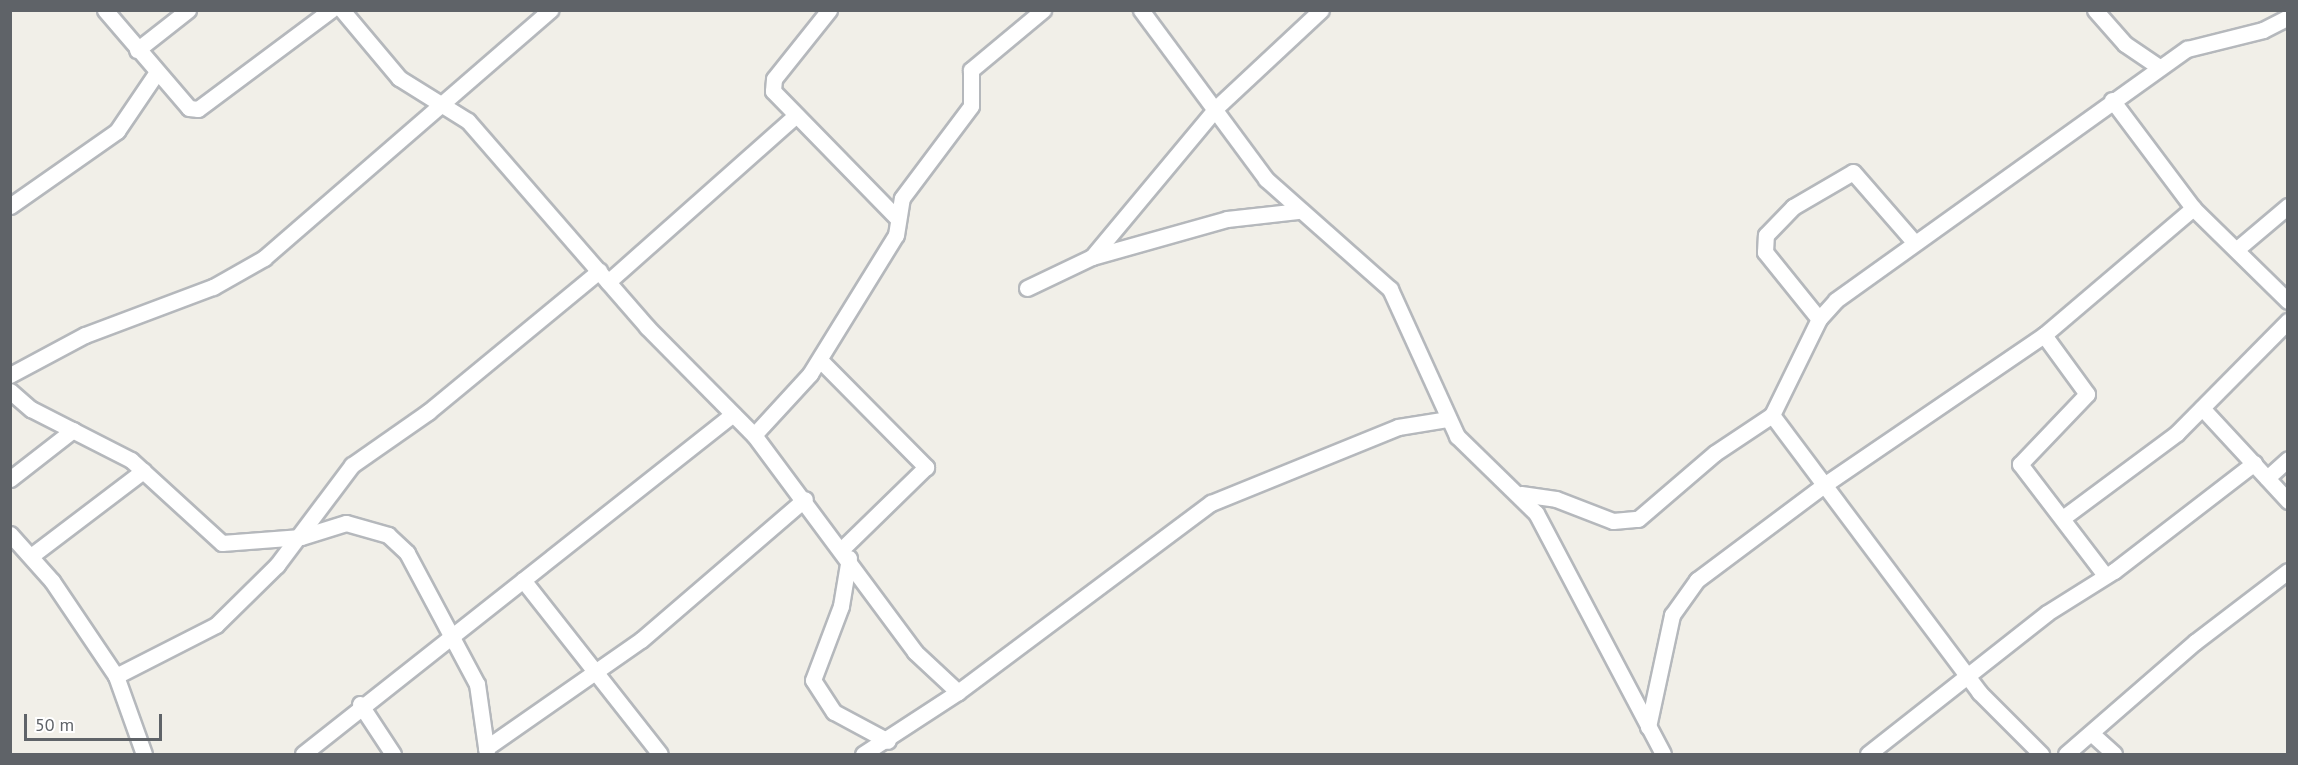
<!DOCTYPE html>
<html>
<head>
<meta charset="utf-8">
<style>
  body { margin:0 }
  #map { position:relative; width:2298px; height:765px; overflow:hidden; background:#f1efe8; font-family:"PT Sans",sans-serif }
  div>[style] { position:absolute }
  [style*='--x'] { left:calc(var(--x)*1px); top:calc(var(--y)*1px); width:calc(var(--w)*1px); rotate:calc(var(--a)*1deg) }
  .roads { filter:drop-shadow(2px 0 #b5b8bc) drop-shadow(-2px 0 #b5b8bc) drop-shadow(0 2px #b5b8bc) drop-shadow(0 -2px #b5b8bc) }
  .minor>* { height:15px; margin:-7.5px; padding:0 7.5px; transform-origin:7.5px; border-radius:7.5px; background:#fff }
  span { translate:-50% -50%; white-space:nowrap; text-align:center; line-height:1.15; -webkit-text-stroke:4.5px #fff; paint-order:stroke }
  .frame { position:absolute; inset:0; border:12px solid #5f6368; pointer-events:none }
  .scale { position:absolute; left:24px; top:714px; width:138px; height:27px; box-sizing:border-box; border:3px solid #5f6368; border-top:0; padding-left:8px; font-size:18px; line-height:21px; white-space:nowrap; color:#5f6368; -webkit-text-stroke:4px #fff; paint-order:stroke }
</style>
</head>
<body>
<div id="map">
  <div class="roads">
    <div class="minor">
      <i style="--x:105;--y:10;--w:129;--a:49.4"></i>
      <i style="--x:189;--y:108;--w:9;--a:6"></i>
      <i style="--x:198;--y:109;--w:166;--a:-36.7"></i>
      <i style="--x:342;--y:10;--w:89;--a:50"></i>
      <i style="--x:399;--y:78;--w:81;--a:31.9"></i>
      <i style="--x:468;--y:121;--w:273;--a:49"></i>
      <i style="--x:647;--y:327;--w:152;--a:45.3"></i>
      <i style="--x:754;--y:435;--w:270;--a:53.4"></i>
      <i style="--x:915;--y:652;--w:59;--a:42.9"></i>
      <i style="--x:829;--y:10;--w:88;--a:128.6"></i>
      <i style="--x:774;--y:79;--w:12;--a:95"></i>
      <i style="--x:773;--y:91;--w:179;--a:45.7"></i>
      <i style="--x:1141;--y:10;--w:210;--a:53.5"></i>
      <i style="--x:1266;--y:179;--w:166;--a:41.6"></i>
      <i style="--x:1390;--y:289;--w:162;--a:65.5"></i>
      <i style="--x:1457;--y:436;--w:110;--a:44.3"></i>
      <i style="--x:1536;--y:513;--w:272;--a:62.2"></i>
      <i style="--x:2095;--y:10;--w:45;--a:48.6"></i>
      <i style="--x:2125;--y:44;--w:41;--a:34.1"></i>
      <i style="--x:137;--y:50;--w:65;--a:-38.1"></i>
      <i style="--x:2112;--y:100;--w:135;--a:53.1"></i>
      <i style="--x:2193;--y:208;--w:133;--a:44.4"></i>
      <i style="--x:10;--y:206;--w:131;--a:-35"></i>
      <i style="--x:117;--y:131;--w:71;--a:-55.9"></i>
      <i style="--x:2237;--y:249;--w:67;--a:-40.1"></i>
      <i style="--x:1092;--y:257;--w:140;--a:-15.7"></i>
      <i style="--x:1227;--y:219;--w:71;--a:-6.4"></i>
      <i style="--x:608;--y:282;--w:250;--a:-41.6"></i>
      <i style="--x:1027;--y:288;--w:72;--a:-25.5"></i>
      <i style="--x:1092;--y:257;--w:195;--a:-50.2"></i>
      <i style="--x:1217;--y:107;--w:142;--a:-43"></i>
      <i style="--x:1819;--y:319;--w:86;--a:-128.9"></i>
      <i style="--x:1765;--y:252;--w:17;--a:-87"></i>
      <i style="--x:1766;--y:235;--w:39;--a:-46"></i>
      <i style="--x:1793;--y:207;--w:69;--a:-30.3"></i>
      <i style="--x:1853;--y:172;--w:93;--a:48.9"></i>
      <i style="--x:2044;--y:335;--w:73;--a:53.9"></i>
      <i style="--x:2087;--y:394;--w:97;--a:133.7"></i>
      <i style="--x:2020;--y:464;--w:140;--a:52.6"></i>
      <i style="--x:820;--y:360;--w:151;--a:45.3"></i>
      <i style="--x:926;--y:467;--w:117;--a:135.7"></i>
      <i style="--x:10;--y:375;--w:85;--a:-28.1"></i>
      <i style="--x:85;--y:335;--w:137;--a:-20.6"></i>
      <i style="--x:213;--y:287;--w:59;--a:-29.6"></i>
      <i style="--x:264;--y:258;--w:379;--a:-40.9"></i>
      <i style="--x:10;--y:391;--w:28;--a:41"></i>
      <i style="--x:31;--y:409;--w:112;--a:27"></i>
      <i style="--x:131;--y:460;--w:123;--a:42.4"></i>
      <i style="--x:222;--y:543;--w:79;--a:-4.3"></i>
      <i style="--x:301;--y:537;--w:47;--a:-17.3"></i>
      <i style="--x:346;--y:523;--w:44;--a:15.9"></i>
      <i style="--x:388;--y:535;--w:26;--a:43"></i>
      <i style="--x:407;--y:553;--w:149;--a:61.9"></i>
      <i style="--x:477;--y:684;--w:71;--a:81.9"></i>
      <i style="--x:2202;--y:408;--w:127;--a:47.2"></i>
      <i style="--x:1772;--y:415;--w:346;--a:53.2"></i>
      <i style="--x:1979;--y:692;--w:88;--a:45"></i>
      <i style="--x:754;--y:435;--w:83;--a:-47.4"></i>
      <i style="--x:810;--y:374;--w:163;--a:-58.3"></i>
      <i style="--x:896;--y:235;--w:37;--a:-81"></i>
      <i style="--x:902;--y:198;--w:115;--a:-53.1"></i>
      <i style="--x:971;--y:106;--w:36;--a:-90"></i>
      <i style="--x:971;--y:70;--w:94;--a:-39.8"></i>
      <i style="--x:2267;--y:478;--w:28;--a:-42"></i>
      <i style="--x:10;--y:479;--w:80;--a:-37.9"></i>
      <i style="--x:1521;--y:494;--w:35;--a:8"></i>
      <i style="--x:1556;--y:499;--w:61;--a:21.1"></i>
      <i style="--x:1613;--y:521;--w:25;--a:-5"></i>
      <i style="--x:1638;--y:519;--w:101;--a:-40.6"></i>
      <i style="--x:1715;--y:453;--w:69;--a:-33.7"></i>
      <i style="--x:1772;--y:415;--w:107;--a:-63.9"></i>
      <i style="--x:1819;--y:319;--w:25;--a:-48"></i>
      <i style="--x:1836;--y:300;--w:432;--a:-35.6"></i>
      <i style="--x:2187;--y:49;--w:78;--a:-14"></i>
      <i style="--x:2263;--y:30;--w:28;--a:-27"></i>
      <i style="--x:2064;--y:517;--w:141;--a:-36.6"></i>
      <i style="--x:2177;--y:433;--w:158;--a:-45.3"></i>
      <i style="--x:10;--y:534;--w:63;--a:48.2"></i>
      <i style="--x:52;--y:581;--w:115;--a:56"></i>
      <i style="--x:116;--y:676;--w:83;--a:70.3"></i>
      <i style="--x:31;--y:556;--w:141;--a:-37.2"></i>
      <i style="--x:849;--y:558;--w:49;--a:99.5"></i>
      <i style="--x:841;--y:606;--w:79;--a:110.7"></i>
      <i style="--x:813;--y:680;--w:38;--a:57"></i>
      <i style="--x:834;--y:712;--w:61;--a:28.2"></i>
      <i style="--x:523;--y:580;--w:221;--a:51.8"></i>
      <i style="--x:116;--y:676;--w:112;--a:-27"></i>
      <i style="--x:216;--y:625;--w:86;--a:-44.5"></i>
      <i style="--x:277;--y:565;--w:125;--a:-53.1"></i>
      <i style="--x:352;--y:465;--w:93;--a:-34.9"></i>
      <i style="--x:428;--y:412;--w:222;--a:-39.5"></i>
      <i style="--x:360;--y:704;--w:60;--a:56.6"></i>
      <i style="--x:1648;--y:727;--w:115;--a:-77.9"></i>
      <i style="--x:1672;--y:615;--w:43;--a:-54.5"></i>
      <i style="--x:1697;--y:580;--w:159;--a:-36.8"></i>
      <i style="--x:1824;--y:485;--w:266;--a:-34.3"></i>
      <i style="--x:2044;--y:335;--w:196;--a:-40.4"></i>
      <i style="--x:2091;--y:733;--w:31;--a:42"></i>
      <i style="--x:486;--y:748;--w:189;--a:-34.9"></i>
      <i style="--x:641;--y:640;--w:216;--a:-40.7"></i>
      <i style="--x:303;--y:754;--w:548;--a:-38.33"></i>
      <i style="--x:863;--y:754;--w:113;--a:-33.1"></i>
      <i style="--x:958;--y:692;--w:316;--a:-36.8"></i>
      <i style="--x:1211;--y:503;--w:202;--a:-22.1"></i>
      <i style="--x:1398;--y:427;--w:51;--a:-9.1"></i>
      <i style="--x:1868;--y:754;--w:228;--a:-38.2"></i>
      <i style="--x:2047;--y:613;--w:79;--a:-32.1"></i>
      <i style="--x:2114;--y:571;--w:177;--a:-37.6"></i>
      <i style="--x:2066;--y:754;--w:171;--a:-41"></i>
      <i style="--x:2195;--y:642;--w:117;--a:-37.4"></i>
    </div>
  </div>
  <div class="frame"></div>
  <div class="scale">50 m</div>
</div>
</body>
</html>
